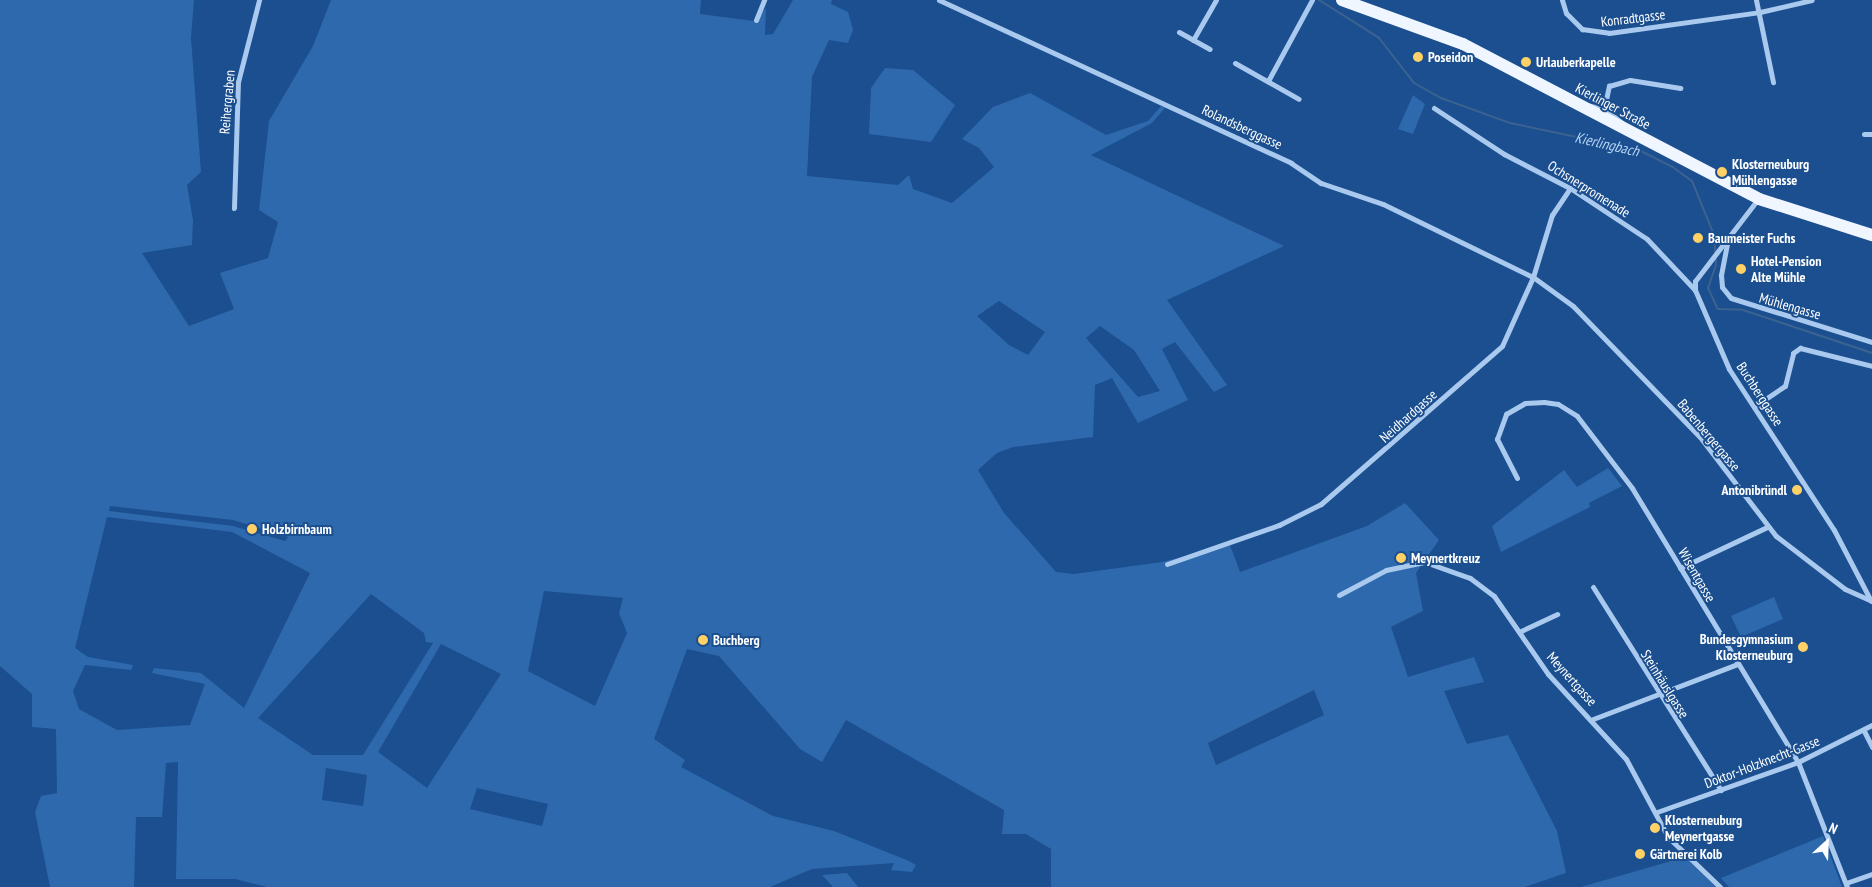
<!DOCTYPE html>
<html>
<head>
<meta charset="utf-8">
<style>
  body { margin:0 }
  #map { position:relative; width:1872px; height:887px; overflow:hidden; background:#1b4f8f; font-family:"PT Sans Narrow",sans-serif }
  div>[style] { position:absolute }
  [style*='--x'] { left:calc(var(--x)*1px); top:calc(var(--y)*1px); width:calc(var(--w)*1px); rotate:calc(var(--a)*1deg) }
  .green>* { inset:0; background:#2e69ad }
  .stream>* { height:2px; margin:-1px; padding:0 1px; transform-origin:1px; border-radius:1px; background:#3c6290 }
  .minor>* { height:5px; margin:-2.5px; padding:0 2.5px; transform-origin:2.5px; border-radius:2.5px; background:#a9c9ee }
  .primary>* { height:12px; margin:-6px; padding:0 6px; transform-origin:6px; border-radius:6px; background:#f0f6ff }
  .dots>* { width:14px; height:14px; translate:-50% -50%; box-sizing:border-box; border:2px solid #1b4f8f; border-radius:50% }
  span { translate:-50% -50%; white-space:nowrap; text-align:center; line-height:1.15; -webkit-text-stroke:4px #1b4f8f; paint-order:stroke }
  .street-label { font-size:14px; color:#fff }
  .poi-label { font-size:14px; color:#fff; font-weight:700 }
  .left { translate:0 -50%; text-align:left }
  .right { translate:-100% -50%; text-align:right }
  .water-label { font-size:15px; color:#b5d3f5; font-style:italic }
  .north { position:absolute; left:1802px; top:817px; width:50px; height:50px; -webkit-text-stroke:4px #1b4f8f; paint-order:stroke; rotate:25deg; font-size:14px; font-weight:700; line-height:20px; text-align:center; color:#fff }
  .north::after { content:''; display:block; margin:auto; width:18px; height:22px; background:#fff; clip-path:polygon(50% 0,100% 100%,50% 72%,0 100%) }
</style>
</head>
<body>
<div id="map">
  <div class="green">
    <i style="clip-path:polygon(evenodd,0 0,194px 0,191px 38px,201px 172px,187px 185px,193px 220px,192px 245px,142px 253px,189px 326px,234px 309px,220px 273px,268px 258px,278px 222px,259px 210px,269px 121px,313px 46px,331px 0,701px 0,700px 14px,754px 21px,766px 8px,765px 35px,773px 34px,793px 0,832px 0,831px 4px,848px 12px,853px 30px,848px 43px,829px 40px,812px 77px,807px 176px,898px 185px,909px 175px,913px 189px,952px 203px,994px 167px,979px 148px,962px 139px,993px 107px,1030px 93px,1106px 135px,1148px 121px,1161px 106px,1165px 108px,1152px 123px,1091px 155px,1284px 246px,1167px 300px,1227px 385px,1214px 392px,1175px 342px,1162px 349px,1188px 400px,1138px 423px,1112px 378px,1095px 385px,1093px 437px,1013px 447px,997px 453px,978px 470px,1004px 513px,1056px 572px,1074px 574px,1162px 562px,1230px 545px,1240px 572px,1367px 526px,1405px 503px,1439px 540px,1416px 573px,1423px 611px,1391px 627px,1408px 677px,1474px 657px,1484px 682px,1444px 691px,1467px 744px,1508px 735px,1557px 831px,1566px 873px,1525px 887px,1051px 887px,1051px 849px,1026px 834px,1002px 834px,1004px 810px,846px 720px,822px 762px,800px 749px,719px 656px,687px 649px,654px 739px,685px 760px,681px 767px,773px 816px,834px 831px,909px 861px,916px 865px,912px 872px,891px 870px,894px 863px,812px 869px,770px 887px,267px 887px,235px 879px,176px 879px,178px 762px,166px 763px,162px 817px,136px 817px,134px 887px,50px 887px,35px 812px,41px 796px,57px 793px,56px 729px,32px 727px,32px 694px,0 666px,0 0,999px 301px,1045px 332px,1028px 355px,1009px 345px,977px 316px,999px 301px,0 0,1100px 326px,1134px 350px,1160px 391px,1138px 397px,1086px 338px,1100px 326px,0 0,110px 506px,233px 520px,288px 537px,285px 541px,233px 526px,109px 511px,110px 506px,0 0,107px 517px,232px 532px,310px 573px,244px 708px,201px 673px,154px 668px,152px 673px,205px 684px,190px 725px,117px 730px,79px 709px,73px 691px,85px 665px,131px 670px,133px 665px,88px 657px,75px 648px,107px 517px,0 0,544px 591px,623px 598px,619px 613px,627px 633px,595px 706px,528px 671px,544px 591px,0 0,371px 594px,424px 633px,426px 642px,433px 643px,363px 755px,313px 755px,258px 718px,371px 594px,0 0,441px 644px,501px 674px,427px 788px,378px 752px,441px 644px,0 0,1314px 690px,1324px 715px,1216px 765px,1208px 743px,1314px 690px,0 0,326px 768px,367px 775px,363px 806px,322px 800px,326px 768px,0 0,477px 788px,548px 804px,542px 826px,470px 809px,477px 788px)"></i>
    <i style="clip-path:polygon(885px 68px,913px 70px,955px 105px,931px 142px,869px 134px,871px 88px)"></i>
    <i style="clip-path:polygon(1413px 95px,1425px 104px,1413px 134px,1398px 129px)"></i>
    <i style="clip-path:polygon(1608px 468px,1622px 486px,1589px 503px,1590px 507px,1501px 552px,1492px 526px,1564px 470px,1577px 487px)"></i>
    <i style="clip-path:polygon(1774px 597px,1783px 619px,1741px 637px,1731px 616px)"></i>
    <i style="clip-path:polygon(1823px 836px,1842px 887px,1729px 887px,1721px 878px)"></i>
    <i style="clip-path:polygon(1685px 857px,1716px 887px,1581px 887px)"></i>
    <i style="clip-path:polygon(847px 873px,858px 887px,833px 887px,822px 875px)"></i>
  </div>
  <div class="stream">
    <i style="--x:1319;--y:0;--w:71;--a:32.3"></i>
    <i style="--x:1379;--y:38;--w:57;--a:52.1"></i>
    <i style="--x:1414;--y:83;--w:31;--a:29"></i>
    <i style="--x:1441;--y:98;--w:73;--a:19.9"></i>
    <i style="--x:1510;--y:123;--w:132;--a:11.8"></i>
    <i style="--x:1639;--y:150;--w:39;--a:27"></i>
    <i style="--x:1674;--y:168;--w:22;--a:36"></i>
    <i style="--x:1692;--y:181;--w:58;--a:67.8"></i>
    <i style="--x:1714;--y:235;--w:30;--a:86"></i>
    <i style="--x:1716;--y:265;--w:24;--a:109"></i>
    <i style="--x:1708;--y:288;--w:23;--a:65"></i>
    <i style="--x:1718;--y:309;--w:25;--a:2"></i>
    <i style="--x:1743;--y:310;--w:136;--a:18.4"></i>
  </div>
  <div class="minor">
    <i style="--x:939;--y:0;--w:388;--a:24.8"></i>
    <i style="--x:1291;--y:163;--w:36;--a:34"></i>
    <i style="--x:1321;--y:183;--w:65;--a:18.7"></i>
    <i style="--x:1383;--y:204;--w:167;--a:26"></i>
    <i style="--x:1533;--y:277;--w:49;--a:35.9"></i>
    <i style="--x:1573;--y:306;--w:182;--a:45.9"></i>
    <i style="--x:1700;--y:437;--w:125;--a:52.5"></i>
    <i style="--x:1776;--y:536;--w:87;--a:37.5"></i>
    <i style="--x:1845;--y:589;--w:30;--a:24"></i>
    <i style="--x:1562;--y:0;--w:14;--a:73"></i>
    <i style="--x:1566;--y:13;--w:23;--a:45"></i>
    <i style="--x:1582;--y:29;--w:27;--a:8"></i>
    <i style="--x:1609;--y:33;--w:152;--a:-7.9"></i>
    <i style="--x:1760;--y:12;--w:53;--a:-13"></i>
    <i style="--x:1756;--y:0;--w:84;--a:78.3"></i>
    <i style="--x:756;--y:20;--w:22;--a:-68"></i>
    <i style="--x:1179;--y:32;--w:35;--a:29"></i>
    <i style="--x:1193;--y:40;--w:46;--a:-60.1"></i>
    <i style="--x:1235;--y:63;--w:73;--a:29.4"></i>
    <i style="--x:1268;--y:81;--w:92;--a:-61.5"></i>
    <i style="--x:1582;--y:104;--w:23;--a:13"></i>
    <i style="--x:1434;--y:108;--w:84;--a:33.3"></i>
    <i style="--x:1504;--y:154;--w:74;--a:27.3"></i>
    <i style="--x:1570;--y:188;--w:92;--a:33.5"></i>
    <i style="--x:1647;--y:239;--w:70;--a:46.7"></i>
    <i style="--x:1631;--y:130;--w:34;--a:-142"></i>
    <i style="--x:1604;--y:109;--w:24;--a:-78"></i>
    <i style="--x:1609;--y:86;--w:22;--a:-16"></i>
    <i style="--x:1630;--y:80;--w:51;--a:9.1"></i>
    <i style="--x:1864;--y:134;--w:8;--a:0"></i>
    <i style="--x:1758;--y:199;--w:103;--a:127.5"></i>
    <i style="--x:1695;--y:281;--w:9;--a:90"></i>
    <i style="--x:1695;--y:290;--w:86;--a:66.7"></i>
    <i style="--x:1729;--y:369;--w:192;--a:56.9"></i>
    <i style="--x:1834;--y:530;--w:80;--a:62.5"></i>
    <i style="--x:234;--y:208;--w:126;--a:-88.2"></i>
    <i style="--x:238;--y:82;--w:85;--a:-75.6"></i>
    <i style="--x:1727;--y:244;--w:32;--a:101"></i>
    <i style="--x:1721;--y:275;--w:12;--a:85"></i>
    <i style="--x:1722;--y:287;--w:14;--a:51"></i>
    <i style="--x:1731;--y:298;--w:148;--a:17.3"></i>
    <i style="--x:1755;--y:406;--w:36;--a:-34"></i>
    <i style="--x:1785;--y:386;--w:34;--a:-76"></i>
    <i style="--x:1793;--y:353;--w:9;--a:-36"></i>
    <i style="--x:1800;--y:348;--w:74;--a:14"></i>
    <i style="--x:1517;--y:478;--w:44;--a:-117.1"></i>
    <i style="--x:1497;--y:439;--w:27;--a:-70"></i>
    <i style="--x:1506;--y:414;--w:22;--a:-30"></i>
    <i style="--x:1525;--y:403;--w:19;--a:-3"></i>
    <i style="--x:1544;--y:402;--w:14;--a:8"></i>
    <i style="--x:1558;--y:404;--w:22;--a:32"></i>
    <i style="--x:1577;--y:416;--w:91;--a:52.6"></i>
    <i style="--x:1632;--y:488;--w:320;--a:58.8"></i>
    <i style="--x:1798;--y:762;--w:134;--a:68.6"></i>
    <i style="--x:1167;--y:564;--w:119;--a:-19.2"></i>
    <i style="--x:1279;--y:525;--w:47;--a:-26.6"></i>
    <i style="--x:1321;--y:504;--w:240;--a:-41.1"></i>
    <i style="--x:1502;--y:346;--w:76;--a:-65.8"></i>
    <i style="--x:1533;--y:277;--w:65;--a:-73"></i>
    <i style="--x:1552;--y:215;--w:32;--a:-56"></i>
    <i style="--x:1680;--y:568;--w:96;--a:-25.2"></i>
    <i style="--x:1593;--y:587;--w:240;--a:57.8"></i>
    <i style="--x:1339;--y:595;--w:53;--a:-28"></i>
    <i style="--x:1386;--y:570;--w:40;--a:-12"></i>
    <i style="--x:1425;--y:562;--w:48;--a:19.6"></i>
    <i style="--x:1470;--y:578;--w:30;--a:37"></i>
    <i style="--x:1494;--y:596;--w:95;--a:55.3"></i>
    <i style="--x:1548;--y:674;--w:115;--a:47.5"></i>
    <i style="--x:1626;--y:759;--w:89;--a:61.7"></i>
    <i style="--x:1668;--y:837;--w:72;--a:43.9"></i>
    <i style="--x:1521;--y:631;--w:40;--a:-25"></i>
    <i style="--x:1593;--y:719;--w:155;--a:-20.8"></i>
    <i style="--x:1864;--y:731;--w:18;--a:63"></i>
    <i style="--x:1657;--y:812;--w:150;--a:-19.5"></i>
    <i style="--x:1798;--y:762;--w:83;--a:-26.6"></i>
    <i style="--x:1846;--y:883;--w:28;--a:-19"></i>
  </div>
  <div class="primary">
    <i style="--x:1342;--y:0;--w:129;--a:20"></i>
    <i style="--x:1463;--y:44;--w:334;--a:27.6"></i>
    <i style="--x:1759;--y:199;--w:119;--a:17.7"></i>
  </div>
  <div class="dots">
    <i style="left:1418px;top:57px;background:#ffd166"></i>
    <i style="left:1526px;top:62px;background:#ffd166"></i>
    <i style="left:1722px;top:172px;background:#ffd166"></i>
    <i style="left:1698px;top:238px;background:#ffd166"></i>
    <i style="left:1741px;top:269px;background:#ffd166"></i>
    <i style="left:1797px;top:490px;background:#ffd166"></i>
    <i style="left:252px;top:529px;background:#ffd166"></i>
    <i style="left:1401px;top:558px;background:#ffd166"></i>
    <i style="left:703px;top:640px;background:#ffd166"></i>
    <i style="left:1803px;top:647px;background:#ffd166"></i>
    <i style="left:1655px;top:828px;background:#ffd166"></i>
    <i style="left:1640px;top:854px;background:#ffd166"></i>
  </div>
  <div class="street-label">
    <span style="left:1633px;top:18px;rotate:-7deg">Konradtgasse</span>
    <span style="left:227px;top:102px;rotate:-85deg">Reihergraben</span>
    <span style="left:1613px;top:106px;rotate:28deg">Kierlinger Straße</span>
    <span style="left:1242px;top:127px;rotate:25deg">Rolandsberggasse</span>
    <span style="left:1589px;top:189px;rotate:32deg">Ochsnerpromenade</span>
    <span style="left:1790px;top:306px;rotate:16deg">Mühlengasse</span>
    <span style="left:1760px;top:394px;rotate:57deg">Buchberggasse</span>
    <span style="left:1408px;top:416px;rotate:-42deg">Neidhardgasse</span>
    <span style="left:1709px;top:435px;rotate:50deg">Babenbergergasse</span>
    <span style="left:1697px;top:575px;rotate:60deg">Wisentgasse</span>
    <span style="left:1572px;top:679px;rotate:48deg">Meynertgasse</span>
    <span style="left:1665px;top:684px;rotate:58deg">Steinhäuslgasse</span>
    <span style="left:1762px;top:762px;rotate:-21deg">Doktor-Holzknecht-Gasse</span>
  </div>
  <div class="poi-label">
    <span class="left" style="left:1428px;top:57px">Poseidon</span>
    <span class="left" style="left:1536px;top:62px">Urlauberkapelle</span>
    <span class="left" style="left:1732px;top:172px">Klosterneuburg<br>Mühlengasse</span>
    <span class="left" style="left:1708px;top:238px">Baumeister Fuchs</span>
    <span class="left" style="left:1751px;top:269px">Hotel-Pension<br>Alte Mühle</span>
    <span class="right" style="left:1787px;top:490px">Antonibründl</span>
    <span class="left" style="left:262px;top:529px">Holzbirnbaum</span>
    <span class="left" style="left:1411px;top:558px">Meynertkreuz</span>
    <span class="right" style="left:1793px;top:647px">Bundesgymnasium<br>Klosterneuburg</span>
    <span class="left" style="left:713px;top:640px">Buchberg</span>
    <span class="left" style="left:1665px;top:828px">Klosterneuburg<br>Meynertgasse</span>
    <span class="left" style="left:1650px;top:854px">Gärtnerei Kolb</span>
  </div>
  <div class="water-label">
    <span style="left:1607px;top:144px;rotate:13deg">Kierlingbach</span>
  </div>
  <div class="north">N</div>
</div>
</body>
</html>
